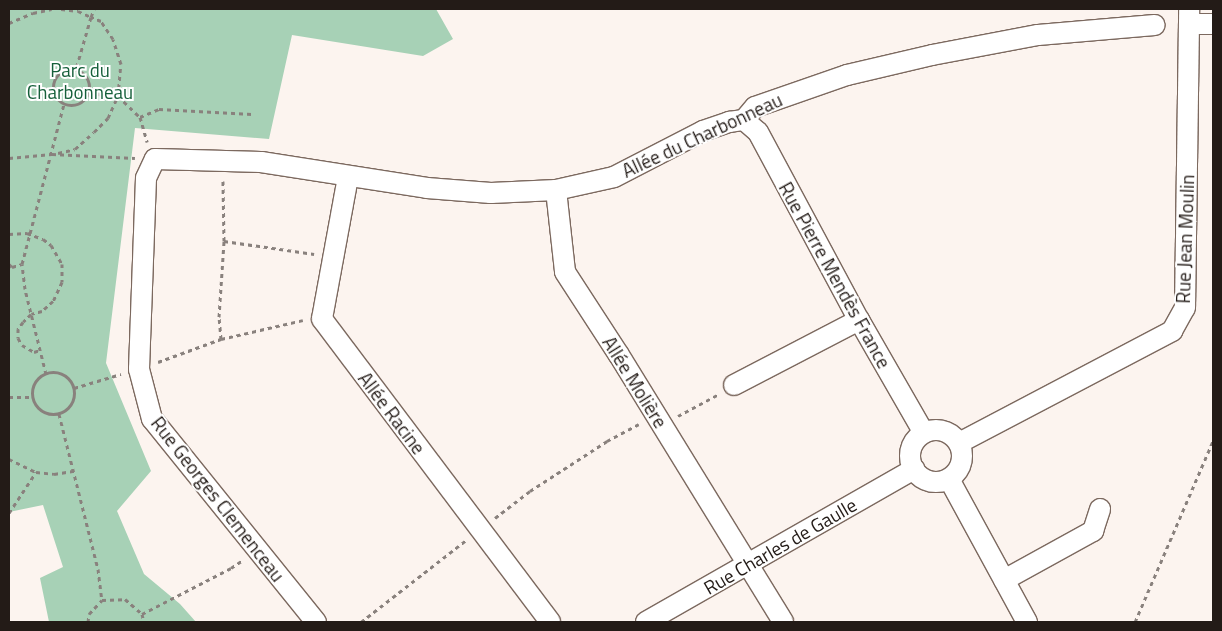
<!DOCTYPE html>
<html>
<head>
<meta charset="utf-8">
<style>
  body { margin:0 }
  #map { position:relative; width:1222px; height:631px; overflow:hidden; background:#fcf4ef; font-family:"Titillium Web",sans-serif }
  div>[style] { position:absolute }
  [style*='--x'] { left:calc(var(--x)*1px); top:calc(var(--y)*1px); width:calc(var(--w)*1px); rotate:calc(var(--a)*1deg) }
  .green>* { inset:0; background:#a7d1b6 }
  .path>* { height:3px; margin-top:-1.5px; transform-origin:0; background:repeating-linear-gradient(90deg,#89817d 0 4px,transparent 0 8px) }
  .path>.ring { margin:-1.5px; padding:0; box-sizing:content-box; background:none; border:3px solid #89817d; border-radius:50% }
  .roads { filter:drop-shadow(1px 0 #7c695f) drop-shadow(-1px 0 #7c695f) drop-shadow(0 1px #7c695f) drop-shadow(0 -1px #7c695f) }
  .minor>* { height:20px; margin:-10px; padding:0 10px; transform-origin:10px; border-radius:10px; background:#fff }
  .minor>.ring { margin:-10px; padding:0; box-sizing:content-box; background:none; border:20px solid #fff; border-radius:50% }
  span { translate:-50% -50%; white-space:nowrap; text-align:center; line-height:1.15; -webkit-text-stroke:4px #fff; paint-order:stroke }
  .park-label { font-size:19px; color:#155f3a }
  .street-label { font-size:19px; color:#231b17 }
  .frame { position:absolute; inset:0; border:10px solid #231b17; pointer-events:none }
</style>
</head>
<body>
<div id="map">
  <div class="green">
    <i style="clip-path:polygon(9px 9px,436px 9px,453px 39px,423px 56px,292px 35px,269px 139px,135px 128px,106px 363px,151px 471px,117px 511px,144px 574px,180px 604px,196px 622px,49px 622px,40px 578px,63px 567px,43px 505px,9px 512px)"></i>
  </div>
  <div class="path">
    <i style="--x:61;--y:9;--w:17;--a:7"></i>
    <i style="--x:78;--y:11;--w:14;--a:25"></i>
    <i style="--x:91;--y:17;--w:9;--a:-69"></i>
    <i style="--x:9;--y:23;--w:26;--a:-23"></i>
    <i style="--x:33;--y:13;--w:19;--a:-12"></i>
    <i class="ring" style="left:53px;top:69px;width:33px;height:33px"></i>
    <i style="--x:88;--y:93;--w:30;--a:6"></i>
    <i style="--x:118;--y:96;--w:30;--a:44"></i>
    <i style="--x:140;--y:117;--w:26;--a:74"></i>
    <i style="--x:140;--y:117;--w:21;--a:-23"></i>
    <i style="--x:159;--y:109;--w:93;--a:3.1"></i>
    <i style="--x:58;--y:153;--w:17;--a:-13"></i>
    <i style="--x:75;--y:149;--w:25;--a:-42"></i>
    <i style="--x:94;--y:132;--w:20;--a:-45"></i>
    <i style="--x:108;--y:118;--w:24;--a:-66"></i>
    <i style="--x:118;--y:96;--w:32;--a:-85"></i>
    <i style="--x:121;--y:64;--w:26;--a:-108"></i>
    <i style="--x:113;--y:39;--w:22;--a:-124"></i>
    <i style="--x:101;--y:21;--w:11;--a:-158"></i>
    <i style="--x:91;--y:17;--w:54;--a:106.1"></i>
    <i style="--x:9;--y:158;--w:43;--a:-5.3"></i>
    <i style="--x:52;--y:154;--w:83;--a:2.8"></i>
    <i style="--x:9;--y:234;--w:18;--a:-3"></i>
    <i style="--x:27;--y:233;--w:17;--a:21"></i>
    <i style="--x:43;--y:239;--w:10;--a:37"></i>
    <i style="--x:51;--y:245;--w:22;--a:60"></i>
    <i style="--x:62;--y:264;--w:18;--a:90"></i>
    <i style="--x:62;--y:282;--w:21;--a:115"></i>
    <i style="--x:53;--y:301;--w:15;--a:138"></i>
    <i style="--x:42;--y:311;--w:11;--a:165"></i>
    <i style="--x:31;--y:314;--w:11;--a:135"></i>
    <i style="--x:23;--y:322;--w:9;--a:126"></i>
    <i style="--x:18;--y:329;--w:9;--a:90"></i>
    <i style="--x:18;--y:338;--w:8;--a:60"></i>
    <i style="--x:22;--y:345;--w:14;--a:30"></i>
    <i style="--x:34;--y:352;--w:6;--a:-18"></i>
    <i style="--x:224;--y:241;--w:91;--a:8.2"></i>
    <i style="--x:9;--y:264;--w:4;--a:45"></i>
    <i style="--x:12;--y:267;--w:10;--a:-17"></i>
    <i style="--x:221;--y:339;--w:22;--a:-95"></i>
    <i style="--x:219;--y:317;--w:76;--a:-86.2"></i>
    <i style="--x:224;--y:241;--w:60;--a:-91"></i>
    <i style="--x:158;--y:362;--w:67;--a:-20.1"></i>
    <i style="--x:221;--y:339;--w:84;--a:-13"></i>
    <i class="ring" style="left:32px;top:372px;width:39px;height:39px"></i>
    <i style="--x:46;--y:374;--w:88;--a:-103.9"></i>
    <i style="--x:25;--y:289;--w:25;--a:-97"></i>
    <i style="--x:22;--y:264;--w:165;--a:-75.3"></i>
    <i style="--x:74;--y:388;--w:49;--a:-16.6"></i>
    <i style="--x:9;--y:397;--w:23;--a:0"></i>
    <i style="--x:59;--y:414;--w:160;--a:75.9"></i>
    <i style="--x:98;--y:569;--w:31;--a:83"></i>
    <i style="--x:678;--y:416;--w:47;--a:-28.2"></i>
    <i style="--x:9;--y:459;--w:30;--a:26"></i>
    <i style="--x:36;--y:472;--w:18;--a:6"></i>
    <i style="--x:54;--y:474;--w:19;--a:-9"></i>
    <i style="--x:9;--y:513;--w:49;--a:-56.6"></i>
    <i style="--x:495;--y:518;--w:44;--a:-37.6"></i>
    <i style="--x:530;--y:491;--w:92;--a:-33"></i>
    <i style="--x:607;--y:441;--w:36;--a:-28"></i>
    <i style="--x:142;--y:614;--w:100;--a:-27.3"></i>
    <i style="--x:231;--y:568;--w:14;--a:-34"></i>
    <i style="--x:88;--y:622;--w:8;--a:-83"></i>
    <i style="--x:89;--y:614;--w:19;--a:-47"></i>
    <i style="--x:102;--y:600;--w:23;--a:-2"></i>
    <i style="--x:125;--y:599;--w:23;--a:41"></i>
    <i style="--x:142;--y:614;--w:8;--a:76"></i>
    <i style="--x:361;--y:622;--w:132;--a:-37.9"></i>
    <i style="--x:1135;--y:622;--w:197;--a:-66.7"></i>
  </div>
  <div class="roads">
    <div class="minor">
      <i style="--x:1190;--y:24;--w:23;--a:0"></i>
      <i style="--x:744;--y:120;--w:18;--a:41"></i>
      <i style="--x:758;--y:132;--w:213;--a:61.8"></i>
      <i style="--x:859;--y:320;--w:130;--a:60.1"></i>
      <i style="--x:348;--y:177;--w:144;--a:100.4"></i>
      <i style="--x:322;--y:319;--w:379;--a:53"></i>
      <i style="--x:556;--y:190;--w:82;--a:83.7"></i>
      <i style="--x:565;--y:272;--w:99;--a:57"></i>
      <i style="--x:619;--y:355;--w:313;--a:58.4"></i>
      <i style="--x:734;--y:385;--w:141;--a:-27.5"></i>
      <i class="ring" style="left:910px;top:430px;width:32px;height:32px"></i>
      <i style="--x:959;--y:443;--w:241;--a:-27.7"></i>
      <i style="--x:1172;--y:331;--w:26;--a:-61"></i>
      <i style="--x:1185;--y:308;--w:299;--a:-89.2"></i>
      <i style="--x:949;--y:479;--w:163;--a:61.4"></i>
      <i style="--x:1004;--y:580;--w:102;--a:-28.8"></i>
      <i style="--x:1093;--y:531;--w:23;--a:-72"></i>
      <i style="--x:316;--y:622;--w:261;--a:-128.9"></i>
      <i style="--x:152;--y:419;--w:52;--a:-104.6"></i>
      <i style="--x:139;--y:369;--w:191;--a:-87.9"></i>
      <i style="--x:146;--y:178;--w:21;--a:-65"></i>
      <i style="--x:155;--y:159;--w:106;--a:1.6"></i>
      <i style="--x:261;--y:162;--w:168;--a:8.9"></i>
      <i style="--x:427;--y:188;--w:64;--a:4.5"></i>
      <i style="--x:491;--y:193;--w:65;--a:-2.6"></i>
      <i style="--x:556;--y:190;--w:59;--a:-12.6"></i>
      <i style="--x:614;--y:177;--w:100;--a:-27.3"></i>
      <i style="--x:703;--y:131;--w:28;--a:-19"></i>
      <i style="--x:729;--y:122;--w:15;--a:-8"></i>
      <i style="--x:744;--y:120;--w:17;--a:-50"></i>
      <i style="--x:755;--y:107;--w:97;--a:-19.2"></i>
      <i style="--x:847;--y:75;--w:87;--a:-13.2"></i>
      <i style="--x:932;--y:55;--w:108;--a:-10.7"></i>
      <i style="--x:1038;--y:35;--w:117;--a:-4.9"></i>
      <i style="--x:646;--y:622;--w:309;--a:-29.7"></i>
    </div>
  </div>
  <div class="park-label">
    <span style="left:80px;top:81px">Parc du<br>Charbonneau</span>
  </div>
  <div class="street-label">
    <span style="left:702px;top:135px;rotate:-25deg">Allée du Charbonneau</span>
    <span style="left:1185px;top:239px;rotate:-88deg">Rue Jean Moulin</span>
    <span style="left:835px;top:275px;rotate:61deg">Rue Pierre Mendès France</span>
    <span style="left:635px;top:382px;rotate:58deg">Allée Molière</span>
    <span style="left:392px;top:413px;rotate:53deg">Allée Racine</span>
    <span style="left:218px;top:499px;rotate:52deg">Rue Georges Clemenceau</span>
    <span style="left:780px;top:546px;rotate:-30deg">Rue Charles de Gaulle</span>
  </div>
  <div class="frame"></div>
</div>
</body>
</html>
